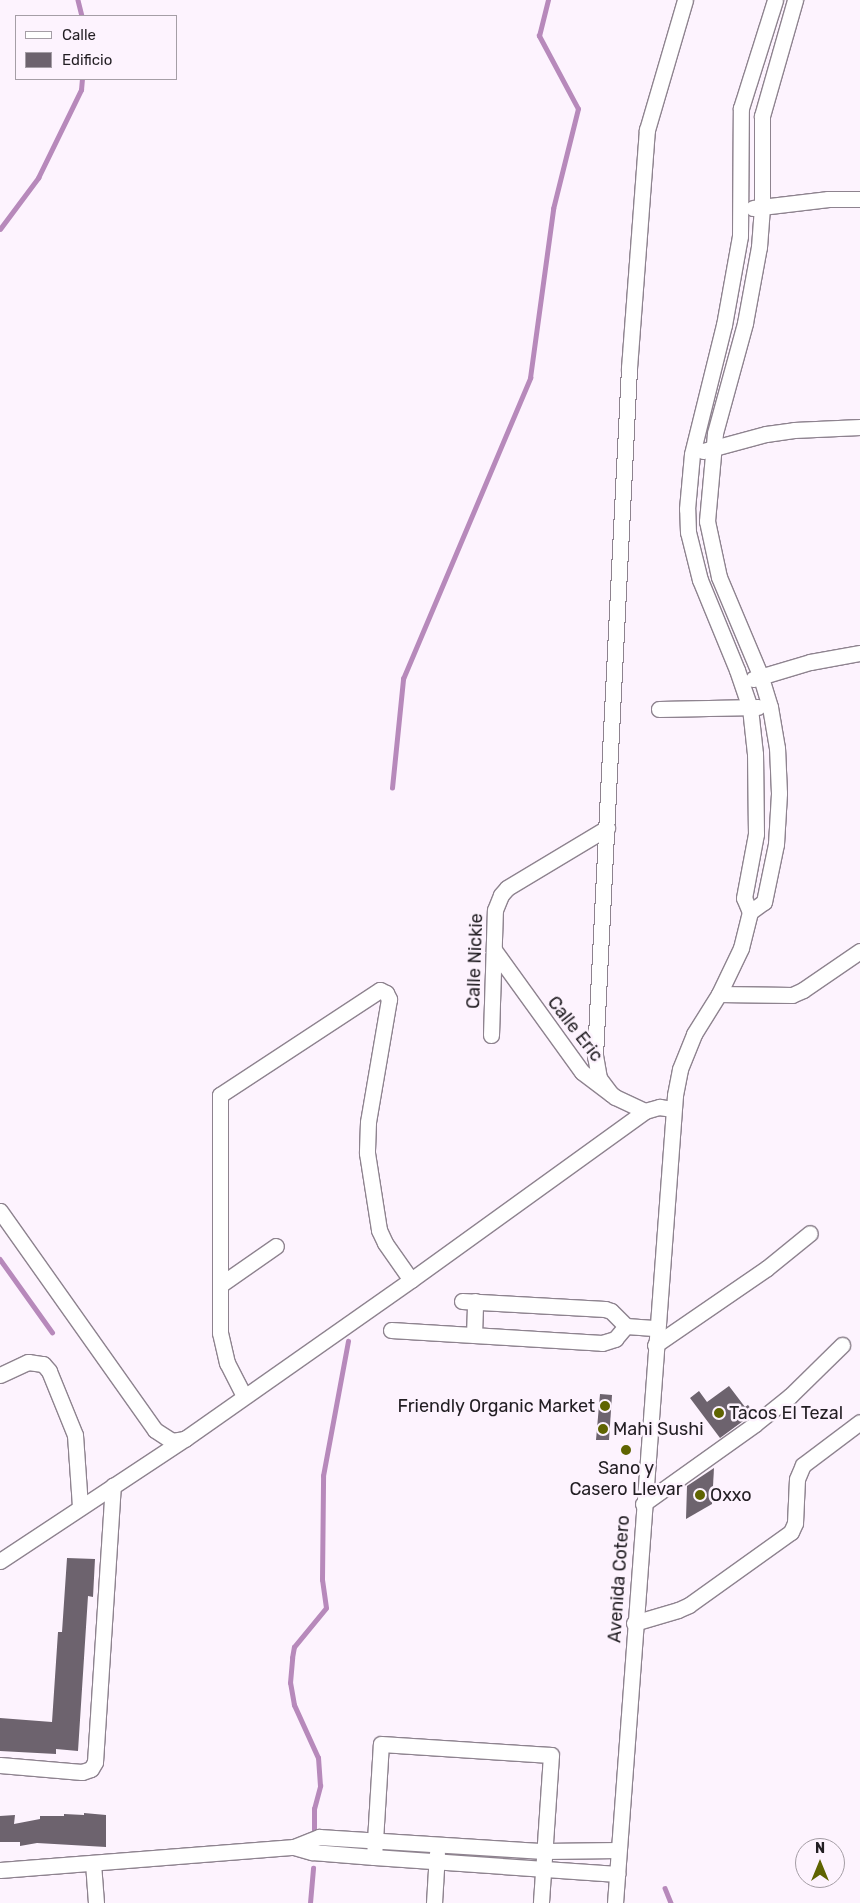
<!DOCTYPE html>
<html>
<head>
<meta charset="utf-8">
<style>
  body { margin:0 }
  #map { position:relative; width:860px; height:1903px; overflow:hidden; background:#fdf3fe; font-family:Rubik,sans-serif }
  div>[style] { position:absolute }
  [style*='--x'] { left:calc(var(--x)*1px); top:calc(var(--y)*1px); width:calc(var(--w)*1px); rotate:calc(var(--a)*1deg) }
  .stream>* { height:4.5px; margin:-2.25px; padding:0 2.25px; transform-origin:2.25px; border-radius:2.25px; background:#b789bb }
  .building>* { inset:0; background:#6d636e }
  .roads { filter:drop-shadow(1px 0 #8e838f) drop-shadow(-1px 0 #8e838f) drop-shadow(0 1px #8e838f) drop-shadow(0 -1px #8e838f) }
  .minor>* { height:15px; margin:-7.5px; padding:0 7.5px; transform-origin:7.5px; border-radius:7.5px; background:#fff }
  .dots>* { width:14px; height:14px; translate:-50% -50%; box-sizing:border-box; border:2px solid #fdf3fe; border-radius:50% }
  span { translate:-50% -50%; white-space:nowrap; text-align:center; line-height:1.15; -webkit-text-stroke:5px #fdf3fe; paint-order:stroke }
  .street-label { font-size:18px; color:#221e23 }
  .poi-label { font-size:18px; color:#221e23 }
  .right { translate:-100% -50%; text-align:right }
  .left { translate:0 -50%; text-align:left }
  .legend { position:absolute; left:15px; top:15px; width:162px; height:65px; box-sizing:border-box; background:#fdf3fe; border:1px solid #a59ea6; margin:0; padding:6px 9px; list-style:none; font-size:15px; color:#221e23 }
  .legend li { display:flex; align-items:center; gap:10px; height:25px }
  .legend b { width:25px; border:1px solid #a59ea6 }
  .north { position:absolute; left:795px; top:1838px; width:50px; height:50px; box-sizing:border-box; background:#fdf3fe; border:1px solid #a59ea6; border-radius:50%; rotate:0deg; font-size:14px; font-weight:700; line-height:20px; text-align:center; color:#221e23 }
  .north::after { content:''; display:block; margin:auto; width:18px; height:22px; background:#5f6401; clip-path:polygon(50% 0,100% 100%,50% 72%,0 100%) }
</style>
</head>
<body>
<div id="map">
  <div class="stream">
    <i style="--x:78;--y:0;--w:16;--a:76"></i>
    <i style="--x:0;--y:229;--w:64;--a:-53.3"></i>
    <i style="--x:38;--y:178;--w:98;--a:-64"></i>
    <i style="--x:81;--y:90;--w:11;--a:-85"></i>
    <i style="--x:392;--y:788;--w:110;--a:-84.2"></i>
    <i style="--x:403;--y:679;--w:327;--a:-67.1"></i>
    <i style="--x:530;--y:378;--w:171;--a:-82.2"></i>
    <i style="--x:553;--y:209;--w:103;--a:-76"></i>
    <i style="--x:578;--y:109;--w:83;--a:-118.1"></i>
    <i style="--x:539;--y:36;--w:37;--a:-76"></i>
    <i style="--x:0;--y:1259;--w:90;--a:54.5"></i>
    <i style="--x:314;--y:1831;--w:22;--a:-90"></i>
    <i style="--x:314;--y:1809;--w:24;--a:-75"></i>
    <i style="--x:320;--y:1786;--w:28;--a:-94"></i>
    <i style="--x:318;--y:1758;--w:58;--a:-114.4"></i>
    <i style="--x:294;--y:1705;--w:22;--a:-100"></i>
    <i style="--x:290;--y:1683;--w:25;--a:-85"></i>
    <i style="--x:292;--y:1658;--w:11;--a:-80"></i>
    <i style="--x:294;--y:1647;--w:50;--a:-50.6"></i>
    <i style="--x:326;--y:1608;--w:28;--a:-98"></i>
    <i style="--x:322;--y:1580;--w:104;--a:-89.4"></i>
    <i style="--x:323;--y:1476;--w:137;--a:-79.5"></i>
    <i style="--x:665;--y:1888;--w:16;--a:68"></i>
    <i style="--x:310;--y:1903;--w:35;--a:-85"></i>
  </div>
  <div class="building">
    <i style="clip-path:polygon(729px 1386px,745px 1407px,748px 1405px,754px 1413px,720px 1438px,690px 1398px,699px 1391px,707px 1402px)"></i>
    <i style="clip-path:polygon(600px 1394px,612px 1395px,609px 1440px,596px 1440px)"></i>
    <i style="clip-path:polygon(714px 1468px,712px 1504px,686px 1519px,687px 1486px)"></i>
    <i style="clip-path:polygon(67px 1558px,95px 1559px,93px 1597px,88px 1596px,78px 1751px,56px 1749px,56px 1754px,0 1751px,0 1718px,52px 1722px,58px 1632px,62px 1632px)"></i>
    <i style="clip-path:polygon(84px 1813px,106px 1815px,106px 1847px,37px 1843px,20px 1846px,20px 1842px,0 1842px,0 1816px,15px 1815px,14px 1824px,40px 1819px,40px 1816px,64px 1816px,64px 1814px,84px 1815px)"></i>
  </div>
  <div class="roads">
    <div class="minor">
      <i style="--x:753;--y:208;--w:76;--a:-6.8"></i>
      <i style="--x:828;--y:199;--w:32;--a:0"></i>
      <i style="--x:703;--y:451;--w:65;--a:-15.1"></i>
      <i style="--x:766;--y:434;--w:28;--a:-8"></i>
      <i style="--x:794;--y:430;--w:66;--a:-2.6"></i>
      <i style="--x:753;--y:679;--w:59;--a:-16.6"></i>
      <i style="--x:810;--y:662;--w:51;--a:-10.2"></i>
      <i style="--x:659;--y:709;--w:99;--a:-1.2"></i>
      <i style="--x:750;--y:912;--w:17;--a:-36"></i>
      <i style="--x:764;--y:902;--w:59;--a:-78.3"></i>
      <i style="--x:776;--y:844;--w:51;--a:-86.6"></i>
      <i style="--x:779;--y:793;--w:45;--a:-92.5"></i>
      <i style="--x:777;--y:748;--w:42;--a:-99.7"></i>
      <i style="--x:770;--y:707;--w:31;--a:-107"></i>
      <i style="--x:761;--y:677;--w:108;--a:-112.8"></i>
      <i style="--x:719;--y:577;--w:57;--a:-102.1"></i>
      <i style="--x:707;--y:521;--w:88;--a:-84.8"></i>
      <i style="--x:715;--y:433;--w:114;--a:-74.7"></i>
      <i style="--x:745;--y:323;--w:77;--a:-79.6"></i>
      <i style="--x:759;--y:247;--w:40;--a:-85.7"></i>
      <i style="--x:762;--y:207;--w:91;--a:-90"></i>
      <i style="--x:762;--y:116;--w:121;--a:-74.1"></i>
      <i style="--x:494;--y:950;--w:150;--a:54.2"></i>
      <i style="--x:582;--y:1072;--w:41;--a:37.1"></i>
      <i style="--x:615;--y:1097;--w:33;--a:25"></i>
      <i style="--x:719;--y:994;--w:73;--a:0.8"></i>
      <i style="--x:792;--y:995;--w:12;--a:-24"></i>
      <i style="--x:803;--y:990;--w:69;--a:-34.4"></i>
      <i style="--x:491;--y:1035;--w:125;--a:-88.2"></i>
      <i style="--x:495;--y:910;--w:16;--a:-68"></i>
      <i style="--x:501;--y:895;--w:9;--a:-49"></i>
      <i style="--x:507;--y:888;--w:117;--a:-31"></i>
      <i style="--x:611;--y:1094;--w:20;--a:-127"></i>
      <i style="--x:599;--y:1078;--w:22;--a:-100"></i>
      <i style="--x:595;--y:1056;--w:689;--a:-87.17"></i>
      <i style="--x:629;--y:368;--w:239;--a:-85.7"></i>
      <i style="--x:647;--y:130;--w:135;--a:-73.7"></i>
      <i style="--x:0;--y:1211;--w:268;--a:54.7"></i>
      <i style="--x:155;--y:1430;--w:20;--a:33"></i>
      <i style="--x:172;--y:1441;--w:13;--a:-9"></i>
      <i style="--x:220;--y:1285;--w:68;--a:-34.9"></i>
      <i style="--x:462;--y:1301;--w:143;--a:3.2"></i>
      <i style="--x:605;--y:1309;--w:6;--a:18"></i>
      <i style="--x:611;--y:1311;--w:21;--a:45"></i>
      <i style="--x:626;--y:1326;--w:31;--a:4"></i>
      <i style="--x:391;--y:1330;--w:211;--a:3.5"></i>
      <i style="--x:602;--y:1343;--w:14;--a:-17"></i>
      <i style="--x:615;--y:1339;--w:17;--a:-50"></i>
      <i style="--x:474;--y:1335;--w:34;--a:-88"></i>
      <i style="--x:655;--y:1345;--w:136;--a:-34.5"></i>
      <i style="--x:767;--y:1268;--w:55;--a:-39.1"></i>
      <i style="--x:0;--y:1375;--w:31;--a:-25"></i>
      <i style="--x:28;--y:1362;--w:15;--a:8"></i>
      <i style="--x:43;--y:1364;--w:9;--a:49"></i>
      <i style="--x:49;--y:1371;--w:69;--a:67.9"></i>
      <i style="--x:75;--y:1435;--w:72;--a:86"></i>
      <i style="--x:244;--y:1396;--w:37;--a:-117"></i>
      <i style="--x:227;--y:1363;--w:31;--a:-103"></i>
      <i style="--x:220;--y:1333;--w:238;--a:-90"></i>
      <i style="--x:220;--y:1095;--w:191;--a:-33.3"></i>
      <i style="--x:380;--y:990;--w:7;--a:27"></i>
      <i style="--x:386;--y:993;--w:7;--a:63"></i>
      <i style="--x:389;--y:999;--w:125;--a:99.7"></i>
      <i style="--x:368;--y:1122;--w:31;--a:92"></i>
      <i style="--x:367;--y:1153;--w:78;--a:81.1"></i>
      <i style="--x:379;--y:1230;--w:14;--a:65"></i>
      <i style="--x:385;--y:1243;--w:45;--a:54.9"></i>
      <i style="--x:643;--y:1504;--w:138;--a:-35.5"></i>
      <i style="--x:755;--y:1424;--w:45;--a:-38.7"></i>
      <i style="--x:790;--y:1396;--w:73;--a:-44.4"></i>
      <i style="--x:0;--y:1561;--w:223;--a:-33.5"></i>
      <i style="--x:186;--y:1438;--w:275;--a:-35.1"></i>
      <i style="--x:411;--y:1280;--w:289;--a:-35.8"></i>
      <i style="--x:645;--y:1111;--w:15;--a:-16"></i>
      <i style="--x:659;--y:1107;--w:14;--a:8"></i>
      <i style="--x:634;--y:1623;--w:46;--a:-16.5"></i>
      <i style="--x:678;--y:1610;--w:12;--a:-24"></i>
      <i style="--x:689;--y:1605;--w:125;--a:-35.6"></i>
      <i style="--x:791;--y:1532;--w:10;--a:-66"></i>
      <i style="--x:795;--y:1523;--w:44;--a:-87.4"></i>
      <i style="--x:797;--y:1479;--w:15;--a:-67"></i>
      <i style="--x:803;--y:1465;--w:71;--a:-37"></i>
      <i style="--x:0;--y:1765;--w:82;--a:4.9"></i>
      <i style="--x:82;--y:1772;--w:9;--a:-18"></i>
      <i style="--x:91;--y:1769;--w:8;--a:-60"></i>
      <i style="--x:95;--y:1762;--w:277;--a:-86.3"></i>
      <i style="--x:294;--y:1847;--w:19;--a:16"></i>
      <i style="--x:312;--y:1852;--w:62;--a:4.6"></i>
      <i style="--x:374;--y:1857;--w:244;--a:4"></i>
      <i style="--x:374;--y:1857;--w:113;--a:-86.5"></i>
      <i style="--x:381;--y:1744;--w:170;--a:3.7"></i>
      <i style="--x:551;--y:1755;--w:148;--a:93.9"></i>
      <i style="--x:93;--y:1863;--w:40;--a:85.7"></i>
      <i style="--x:0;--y:1870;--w:295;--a:-4.5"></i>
      <i style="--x:294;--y:1847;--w:27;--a:-22"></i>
      <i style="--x:319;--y:1837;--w:225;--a:3.6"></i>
      <i style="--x:544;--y:1851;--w:74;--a:-0.8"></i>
      <i style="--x:434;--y:1903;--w:50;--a:-86.6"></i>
      <i style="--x:615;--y:1903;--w:810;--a:-85.75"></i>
      <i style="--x:675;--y:1095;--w:26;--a:-79"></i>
      <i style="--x:680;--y:1069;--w:38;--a:-68"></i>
      <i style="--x:694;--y:1034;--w:47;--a:-58"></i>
      <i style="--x:719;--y:994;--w:51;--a:-64.4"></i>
      <i style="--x:741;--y:948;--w:37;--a:-76"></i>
      <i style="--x:750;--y:912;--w:15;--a:-113"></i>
      <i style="--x:744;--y:898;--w:65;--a:-79.4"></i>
      <i style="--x:756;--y:834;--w:80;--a:-90.7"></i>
      <i style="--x:755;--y:754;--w:46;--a:-96.2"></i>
      <i style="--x:750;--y:708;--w:40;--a:-108.9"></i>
      <i style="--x:737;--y:670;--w:97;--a:-112.3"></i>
      <i style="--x:700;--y:580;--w:49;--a:-104"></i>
      <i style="--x:688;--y:532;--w:23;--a:-92"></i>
      <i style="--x:687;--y:509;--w:55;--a:-84.8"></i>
      <i style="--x:692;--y:454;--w:133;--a:-76.1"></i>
      <i style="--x:724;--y:325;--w:90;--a:-79.8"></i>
      <i style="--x:740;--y:236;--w:128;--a:-89.6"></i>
      <i style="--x:741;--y:108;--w:113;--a:-72.5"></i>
    </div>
  </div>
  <div class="dots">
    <i style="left:605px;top:1406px;background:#5f6401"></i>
    <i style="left:719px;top:1413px;background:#5f6401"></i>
    <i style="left:603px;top:1429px;background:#5f6401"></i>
    <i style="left:626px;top:1450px;background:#5f6401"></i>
    <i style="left:700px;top:1495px;background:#5f6401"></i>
  </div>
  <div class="street-label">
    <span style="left:475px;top:961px;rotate:-88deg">Calle Nickie</span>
    <span style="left:575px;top:1029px;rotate:52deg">Calle Eric</span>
    <span style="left:619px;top:1579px;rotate:-86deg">Avenida Cotero</span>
  </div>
  <div class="poi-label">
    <span class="right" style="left:595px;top:1406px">Friendly Organic Market</span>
    <span class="left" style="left:729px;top:1413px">Tacos El Tezal</span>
    <span class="left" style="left:613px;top:1429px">Mahi Sushi</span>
    <span style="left:626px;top:1479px">Sano y<br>Casero Llevar</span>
    <span class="left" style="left:710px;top:1495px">Oxxo</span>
  </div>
  <ul class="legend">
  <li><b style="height:6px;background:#fff"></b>Calle</li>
  <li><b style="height:14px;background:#6d636e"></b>Edificio</li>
  </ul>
  <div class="north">N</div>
</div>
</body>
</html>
